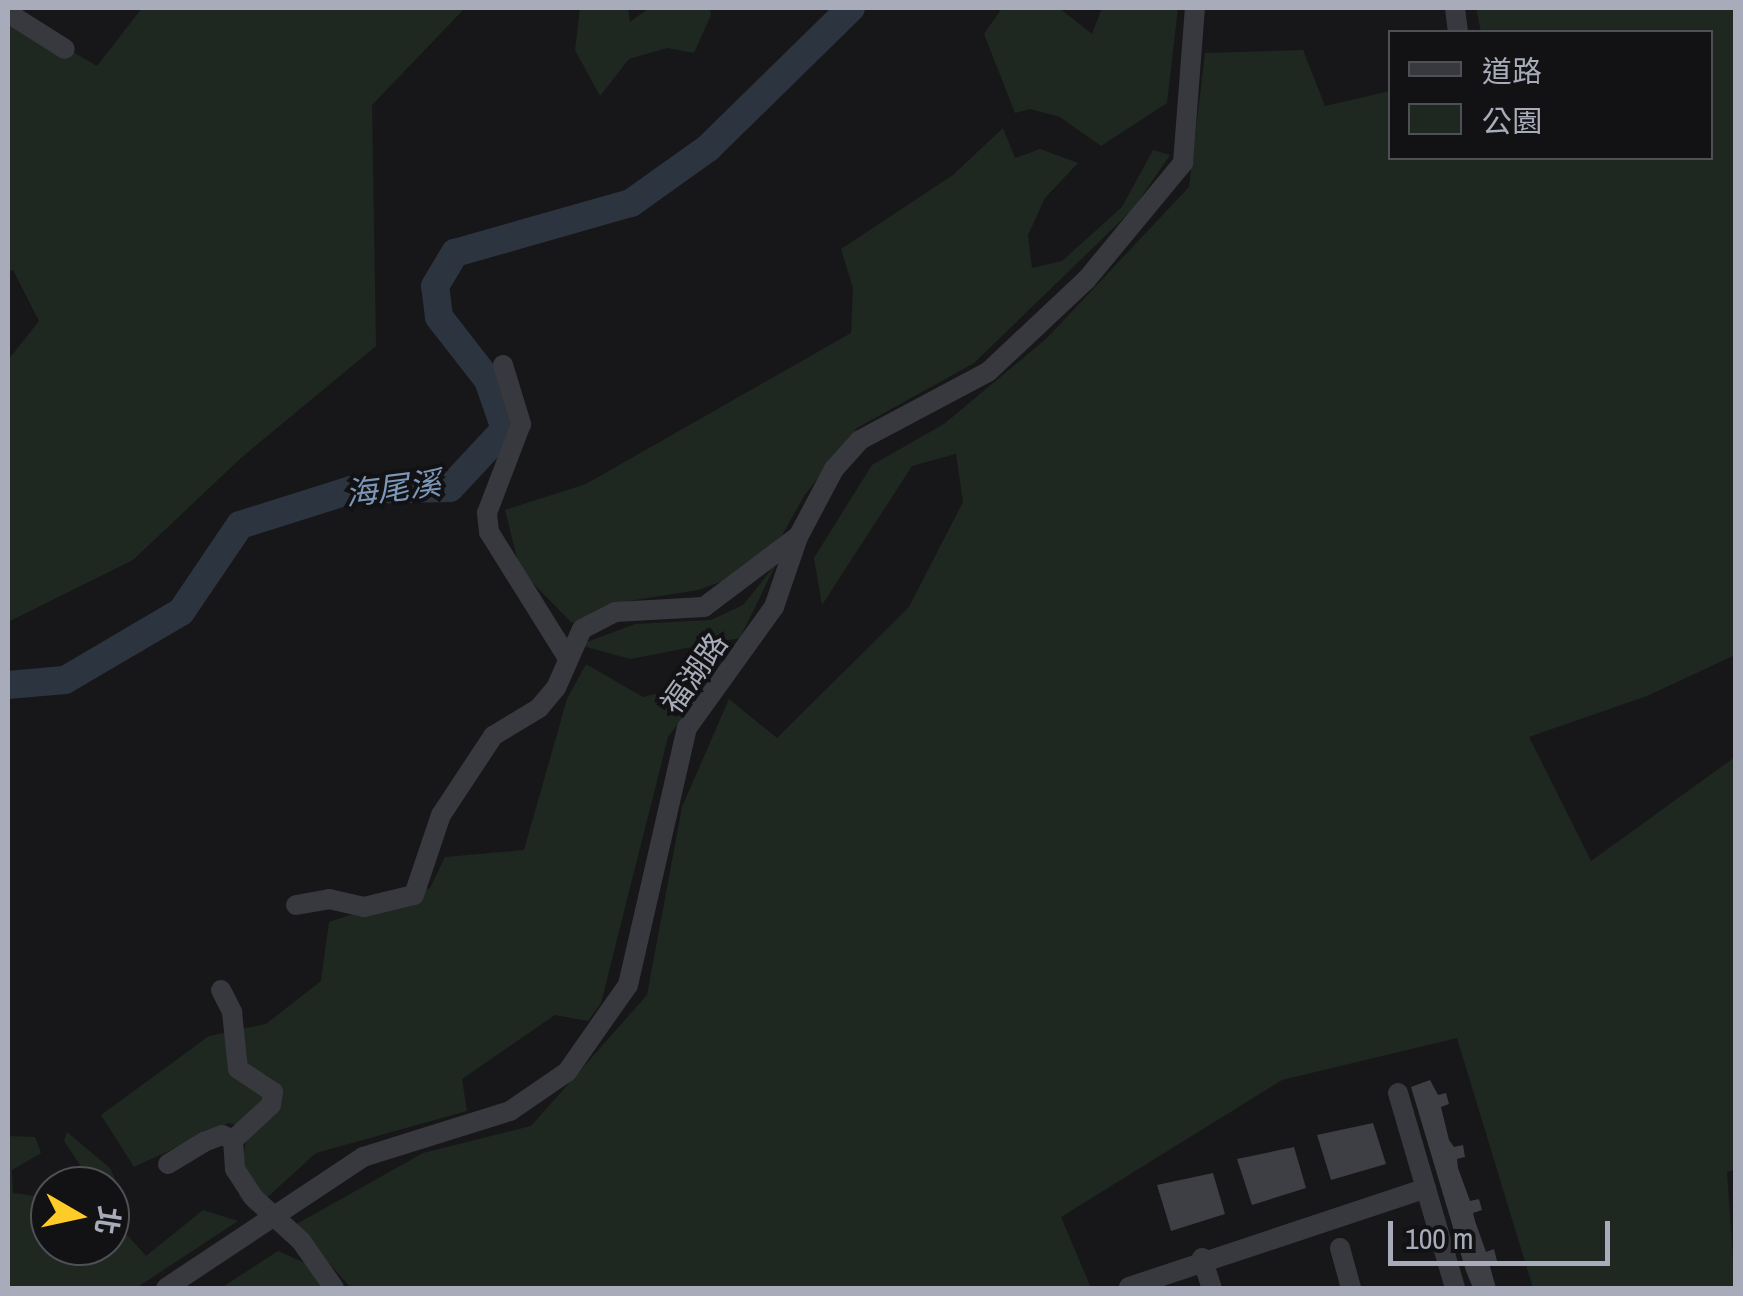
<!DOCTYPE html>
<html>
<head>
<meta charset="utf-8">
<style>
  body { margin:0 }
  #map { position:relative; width:1743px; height:1296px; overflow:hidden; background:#171719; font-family:"Archivo Narrow","Noto Sans TC",sans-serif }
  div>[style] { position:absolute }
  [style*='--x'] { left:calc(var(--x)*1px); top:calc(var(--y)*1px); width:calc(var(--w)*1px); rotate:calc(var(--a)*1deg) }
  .green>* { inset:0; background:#1e2820 }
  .river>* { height:28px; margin:-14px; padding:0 14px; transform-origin:14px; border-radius:14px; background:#2c343f }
  .building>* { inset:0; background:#3e3f44 }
  .minor>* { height:20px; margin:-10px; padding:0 10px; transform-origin:10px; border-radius:10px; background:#38383f }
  span { translate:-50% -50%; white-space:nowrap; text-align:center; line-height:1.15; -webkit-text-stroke:8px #121214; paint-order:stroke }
  .street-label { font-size:30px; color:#a8acba }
  .water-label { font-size:32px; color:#7d97b8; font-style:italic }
  .frame { position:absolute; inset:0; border:10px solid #a8acba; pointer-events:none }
  .legend { position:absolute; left:1388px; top:30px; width:325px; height:130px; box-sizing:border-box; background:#121214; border:2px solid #4e5056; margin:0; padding:12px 18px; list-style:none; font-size:30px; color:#a8acba }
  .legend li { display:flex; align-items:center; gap:20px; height:50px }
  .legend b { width:50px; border:2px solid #4e5056 }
  .north { position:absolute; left:30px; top:1166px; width:100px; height:100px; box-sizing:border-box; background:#121214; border:2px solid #4e5056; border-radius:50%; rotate:99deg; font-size:28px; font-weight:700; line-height:40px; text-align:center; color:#a8acba }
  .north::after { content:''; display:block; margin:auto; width:35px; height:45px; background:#ffcb29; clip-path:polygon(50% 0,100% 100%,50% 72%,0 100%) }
  .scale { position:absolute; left:1388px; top:1221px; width:222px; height:45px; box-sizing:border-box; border:5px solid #a8acba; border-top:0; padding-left:12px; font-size:30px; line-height:35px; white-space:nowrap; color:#a8acba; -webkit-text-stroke:8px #121214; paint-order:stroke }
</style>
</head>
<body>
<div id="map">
  <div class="green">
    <i style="clip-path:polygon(142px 8px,465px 8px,372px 105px,376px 346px,242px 457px,133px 560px,8px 622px,8px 360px,39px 321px,13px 270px,8px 272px,8px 14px,97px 66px)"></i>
    <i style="clip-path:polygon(580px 8px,628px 8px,630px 22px,649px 8px,710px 8px,711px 15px,694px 53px,667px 48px,629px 59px,600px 96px,575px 50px)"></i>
    <i style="clip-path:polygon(1002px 8px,1059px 8px,1092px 34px,1102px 8px,1178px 8px,1167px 103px,1101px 146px,1060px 117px,1030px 109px,1015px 113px,984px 34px)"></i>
    <i style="clip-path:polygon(1476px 8px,1735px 8px,1735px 655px,1647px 696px,1529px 737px,1591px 861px,1735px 757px,1736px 1169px,1727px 1172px,1735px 1288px,1533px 1288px,1457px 1038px,1282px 1080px,1061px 1217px,1091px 1288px,351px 1288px,295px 1225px,423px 1153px,531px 1126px,647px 995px,682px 807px,729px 699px,777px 738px,909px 607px,963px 502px,956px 454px,912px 466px,822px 605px,814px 558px,872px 465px,944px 424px,1047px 338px,1189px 187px,1205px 53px,1303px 50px,1325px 106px,1390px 91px,1390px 158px,1710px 158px,1710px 32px,1481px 32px)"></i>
    <i style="clip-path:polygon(1003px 128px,1015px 158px,1040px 149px,1078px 163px,1045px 198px,1028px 235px,1032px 268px,1062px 261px,1122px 207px,1153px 150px,1170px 155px,1133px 209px,974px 363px,857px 428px,804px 496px,765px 566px,698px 590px,623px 602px,572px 623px,520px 570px,505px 510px,586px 484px,851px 333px,853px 288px,841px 249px,953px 175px)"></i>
    <i style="clip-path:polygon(776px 564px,740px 638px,630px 659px,579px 645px,635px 624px,711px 620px,743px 605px)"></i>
    <i style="clip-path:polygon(586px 664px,643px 697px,710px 681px,668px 737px,601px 1003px,588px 1021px,555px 1015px,462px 1079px,467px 1111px,316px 1153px,252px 1211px,239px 1196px,247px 1128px,229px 1123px,134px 1167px,101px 1115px,209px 1036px,266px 1024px,321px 981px,329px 922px,430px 888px,445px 857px,524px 850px,567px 699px)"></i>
    <i style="clip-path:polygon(67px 1132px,110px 1168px,122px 1195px,110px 1201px,110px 1186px,94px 1186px,64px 1141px)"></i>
    <i style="clip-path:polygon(8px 1136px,35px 1137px,41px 1153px,12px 1170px,13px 1193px,50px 1198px,50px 1246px,86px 1246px,87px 1254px,127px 1235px,146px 1256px,203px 1210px,238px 1221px,136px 1288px,8px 1288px)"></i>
    <i style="clip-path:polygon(278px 1251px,316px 1268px,324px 1288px,221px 1288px)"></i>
  </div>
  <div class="river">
    <i style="--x:8;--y:685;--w:57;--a:-5"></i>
    <i style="--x:65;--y:680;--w:134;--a:-30.4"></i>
    <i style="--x:181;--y:612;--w:105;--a:-55.9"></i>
    <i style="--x:240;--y:525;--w:116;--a:-17.5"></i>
    <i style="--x:351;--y:490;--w:99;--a:-1.2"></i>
    <i style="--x:450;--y:488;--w:81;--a:-47"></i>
    <i style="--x:505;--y:429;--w:52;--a:-109.1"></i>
    <i style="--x:488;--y:380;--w:80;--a:-127.9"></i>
    <i style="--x:439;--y:317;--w:31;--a:-97"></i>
    <i style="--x:435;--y:286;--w:39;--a:-59"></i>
    <i style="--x:455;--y:253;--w:183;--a:-15.9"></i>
    <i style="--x:631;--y:203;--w:95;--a:-35.5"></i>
    <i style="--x:708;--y:148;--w:200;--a:-44.4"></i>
  </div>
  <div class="building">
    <i style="clip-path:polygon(1430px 1080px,1438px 1095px,1446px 1093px,1449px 1104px,1441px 1107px,1449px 1140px,1454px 1147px,1463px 1145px,1465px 1157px,1457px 1159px,1458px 1168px,1470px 1201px,1479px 1199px,1482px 1210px,1473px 1213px,1475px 1221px,1486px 1252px,1494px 1249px,1497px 1261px,1489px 1263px,1496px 1288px,1473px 1288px,1466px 1271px,1411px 1087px)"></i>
    <i style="clip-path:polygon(1373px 1123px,1386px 1164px,1331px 1180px,1317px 1135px)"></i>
    <i style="clip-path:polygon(1294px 1147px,1306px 1188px,1252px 1205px,1237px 1159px)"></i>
    <i style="clip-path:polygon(1213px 1173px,1225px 1214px,1171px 1231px,1157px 1185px)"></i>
  </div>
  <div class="minor">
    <i style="--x:1455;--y:8;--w:24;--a:83"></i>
    <i style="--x:8;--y:13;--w:67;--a:32.3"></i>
    <i style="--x:503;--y:365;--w:62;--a:73"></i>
    <i style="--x:521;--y:424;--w:95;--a:110.9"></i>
    <i style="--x:487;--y:513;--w:19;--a:84"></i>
    <i style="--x:489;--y:532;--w:145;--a:58"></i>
    <i style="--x:296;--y:905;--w:34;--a:-10"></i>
    <i style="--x:329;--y:899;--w:36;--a:13"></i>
    <i style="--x:364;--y:907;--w:51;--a:-13.5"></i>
    <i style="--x:414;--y:895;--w:84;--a:-71.4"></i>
    <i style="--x:441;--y:815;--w:95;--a:-56.6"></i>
    <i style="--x:493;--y:736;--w:54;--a:-31.3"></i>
    <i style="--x:539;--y:708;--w:26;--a:-50"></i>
    <i style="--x:556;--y:688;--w:64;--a:-66.2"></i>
    <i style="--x:582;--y:629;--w:37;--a:-27"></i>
    <i style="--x:615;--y:612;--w:89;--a:-3.2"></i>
    <i style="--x:704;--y:607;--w:116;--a:-37"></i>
    <i style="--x:221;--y:990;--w:25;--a:63"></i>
    <i style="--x:232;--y:1012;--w:57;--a:84"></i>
    <i style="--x:238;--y:1069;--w:42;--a:33.3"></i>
    <i style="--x:273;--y:1092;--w:13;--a:99"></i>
    <i style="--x:271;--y:1105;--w:52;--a:137.4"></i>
    <i style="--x:1398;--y:1093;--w:203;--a:73.7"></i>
    <i style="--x:168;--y:1164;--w:42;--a:-31.4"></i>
    <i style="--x:204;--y:1142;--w:19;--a:-21"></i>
    <i style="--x:222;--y:1135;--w:12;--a:24"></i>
    <i style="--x:233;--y:1140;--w:29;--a:86"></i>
    <i style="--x:235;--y:1169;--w:33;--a:57"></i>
    <i style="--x:253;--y:1197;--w:65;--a:42.5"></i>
    <i style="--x:301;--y:1241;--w:57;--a:54.9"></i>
    <i style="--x:1340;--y:1248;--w:41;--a:74.6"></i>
    <i style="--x:1202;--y:1258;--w:32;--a:72"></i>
    <i style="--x:1129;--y:1287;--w:313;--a:-18.4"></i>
    <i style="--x:166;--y:1288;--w:237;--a:-33.6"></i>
    <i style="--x:363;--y:1157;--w:154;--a:-17.4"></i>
    <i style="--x:510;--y:1111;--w:69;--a:-34.4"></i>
    <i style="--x:567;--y:1072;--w:106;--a:-55"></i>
    <i style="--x:628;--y:985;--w:264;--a:-77.1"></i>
    <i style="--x:687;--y:728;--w:149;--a:-54.3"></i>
    <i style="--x:774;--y:607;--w:74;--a:-71.1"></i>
    <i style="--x:798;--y:537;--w:77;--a:-62.1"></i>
    <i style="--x:834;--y:469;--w:39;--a:-48"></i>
    <i style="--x:860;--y:440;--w:145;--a:-28"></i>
    <i style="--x:988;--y:372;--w:136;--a:-43.2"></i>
    <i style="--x:1087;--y:279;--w:151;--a:-50.4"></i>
    <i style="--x:1183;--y:163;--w:155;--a:-85.6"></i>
  </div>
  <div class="street-label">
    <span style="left:694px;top:673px;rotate:-55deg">福湖路</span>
  </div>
  <div class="water-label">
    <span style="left:393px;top:489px;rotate:-7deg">海尾溪</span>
  </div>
  <div class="frame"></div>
  <ul class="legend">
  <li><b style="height:12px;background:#38383f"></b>道路</li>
  <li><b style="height:28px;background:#1e2820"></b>公園</li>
  </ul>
  <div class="north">北</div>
  <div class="scale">100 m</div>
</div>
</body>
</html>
